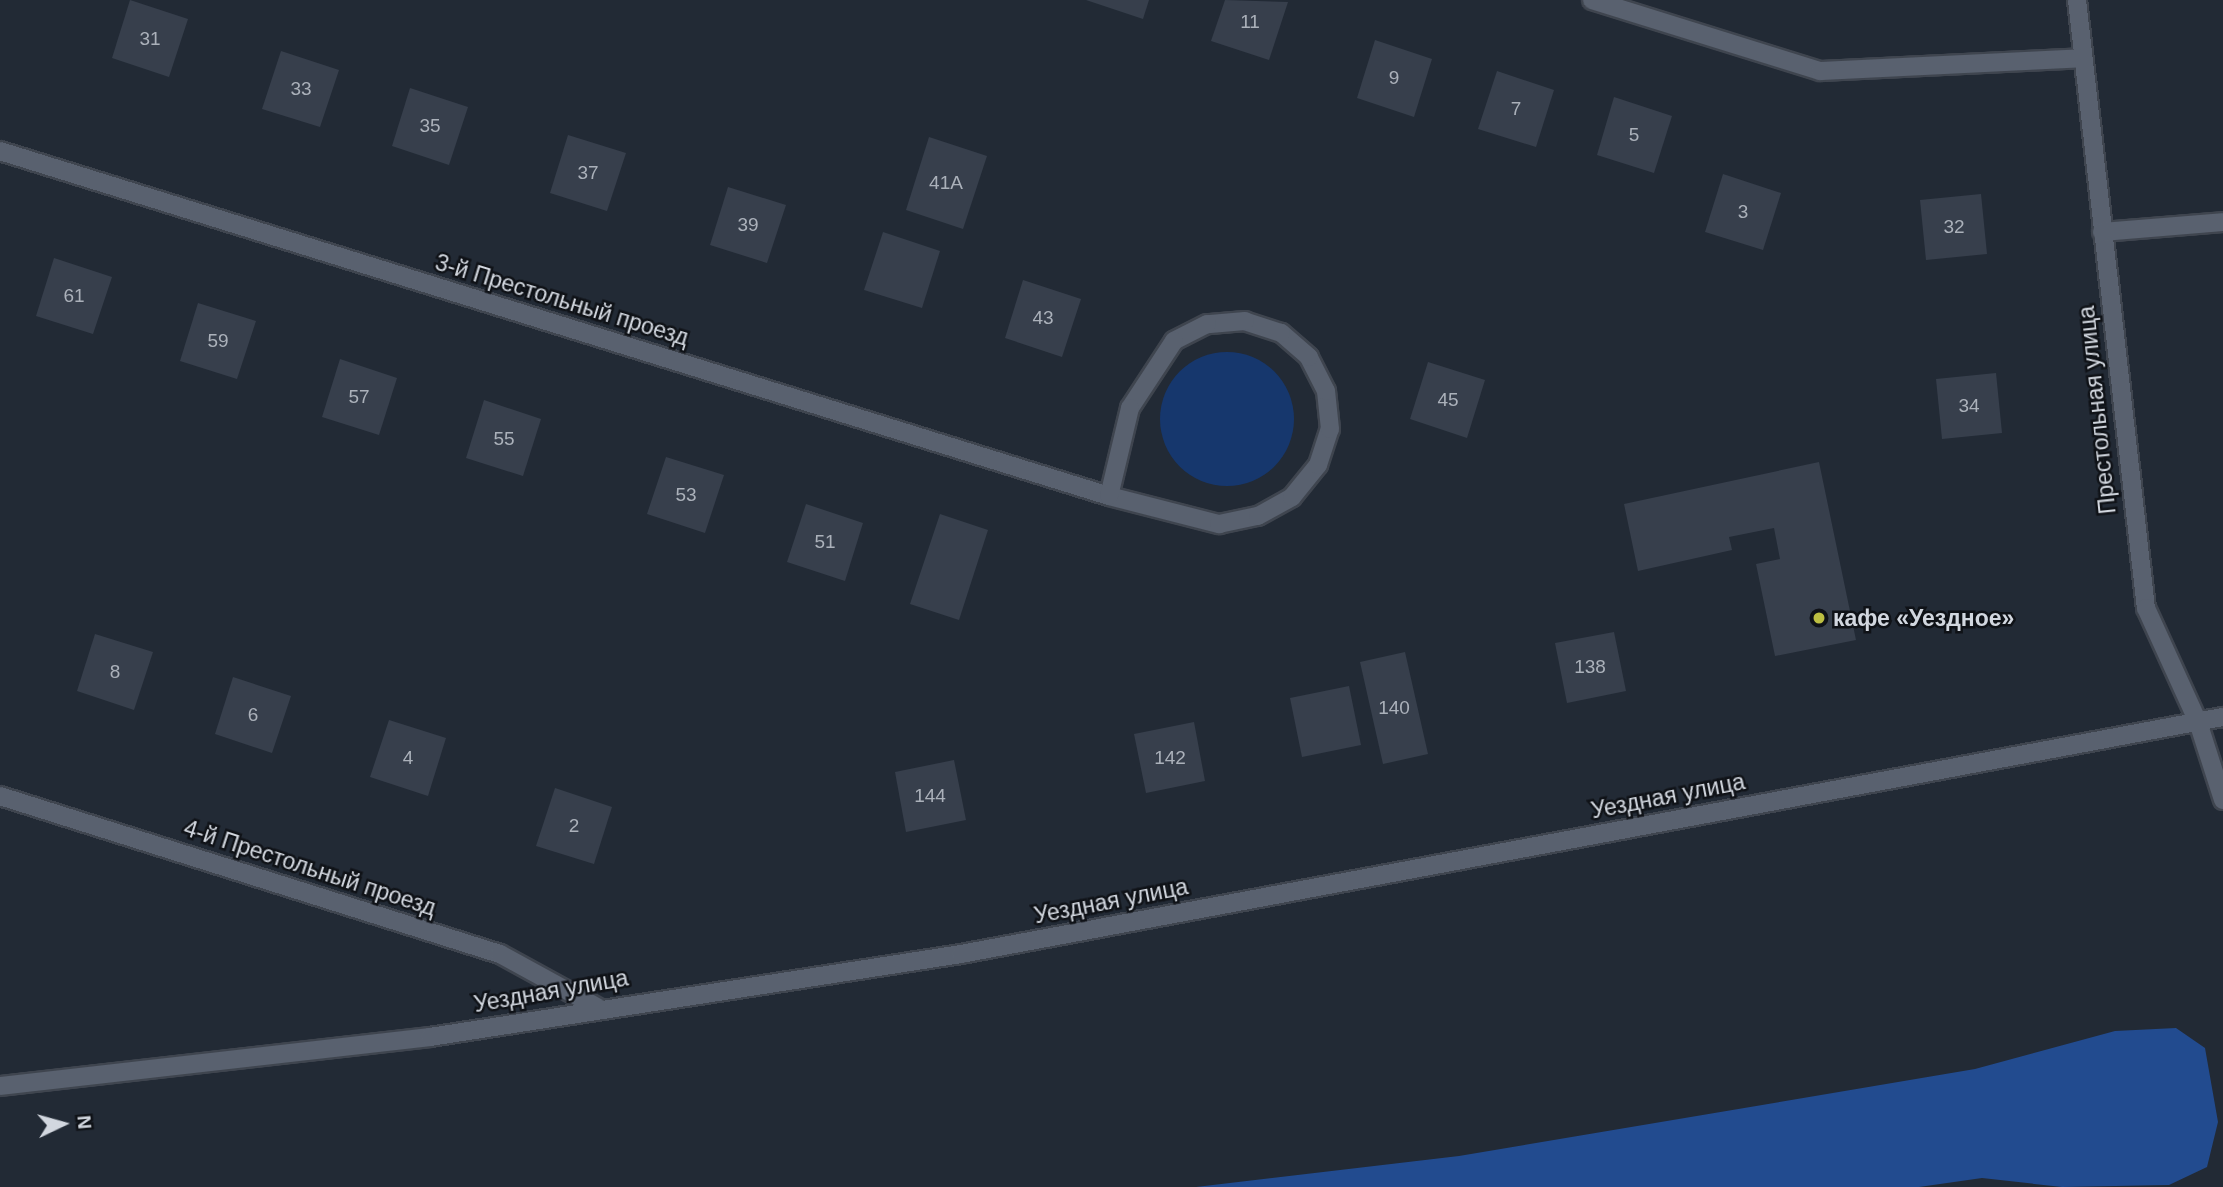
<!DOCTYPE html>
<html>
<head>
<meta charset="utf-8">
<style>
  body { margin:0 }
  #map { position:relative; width:2223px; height:1187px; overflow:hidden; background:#222a35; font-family:Helvetica,sans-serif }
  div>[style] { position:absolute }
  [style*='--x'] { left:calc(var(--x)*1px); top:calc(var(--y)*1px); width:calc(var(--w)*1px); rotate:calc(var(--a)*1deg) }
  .green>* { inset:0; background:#16376d }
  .round { border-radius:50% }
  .forest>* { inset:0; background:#224b8f }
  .building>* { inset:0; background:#373f4c }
  .roads { filter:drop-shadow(2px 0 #3f454f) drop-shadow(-2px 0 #3f454f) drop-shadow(0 2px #3f454f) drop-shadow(0 -2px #3f454f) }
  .minor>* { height:18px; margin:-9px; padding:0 9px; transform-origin:9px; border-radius:9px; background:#59616f }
  .tertiary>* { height:18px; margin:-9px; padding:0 9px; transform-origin:9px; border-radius:9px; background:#59616f }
  .dots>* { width:19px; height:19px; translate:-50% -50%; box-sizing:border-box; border:4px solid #0f1217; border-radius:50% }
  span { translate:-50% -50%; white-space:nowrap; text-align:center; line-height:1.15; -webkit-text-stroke:5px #0f1217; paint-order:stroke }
  .number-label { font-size:19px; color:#abb1ba }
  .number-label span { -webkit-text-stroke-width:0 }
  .street-label { font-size:23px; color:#d2d7df }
  .poi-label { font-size:23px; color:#d2d7df; font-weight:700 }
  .left { translate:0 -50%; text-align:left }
  .north { position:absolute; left:28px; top:1089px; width:70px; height:70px; -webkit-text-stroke:5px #0f1217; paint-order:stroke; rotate:85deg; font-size:19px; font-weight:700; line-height:28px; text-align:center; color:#d2d7df }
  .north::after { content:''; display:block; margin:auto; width:24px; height:32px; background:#d2d7df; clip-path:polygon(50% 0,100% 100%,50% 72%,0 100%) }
</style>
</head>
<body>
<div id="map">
  <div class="green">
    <i class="round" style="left:1160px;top:352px;width:134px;height:134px"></i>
  </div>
  <div class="forest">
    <i style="clip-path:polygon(2176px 1028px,2205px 1048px,2218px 1122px,2207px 1167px,2169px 1185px,2062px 1187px,1982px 1178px,1919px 1187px,1196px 1187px,1459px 1156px,1975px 1069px,2115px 1031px)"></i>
  </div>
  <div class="building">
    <i style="clip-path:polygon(130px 0,188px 19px,169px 77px,112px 58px)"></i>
    <i style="clip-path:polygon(1086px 0,1149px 0,1143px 19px)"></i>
    <i style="clip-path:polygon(1225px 0,1288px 2px,1269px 60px,1211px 41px)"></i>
    <i style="clip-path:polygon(1375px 40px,1432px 59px,1414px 117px,1357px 98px)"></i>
    <i style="clip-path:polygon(281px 51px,339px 70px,320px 127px,262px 109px)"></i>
    <i style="clip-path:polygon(1497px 71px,1554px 90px,1536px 147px,1478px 129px)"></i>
    <i style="clip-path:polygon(410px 88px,468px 107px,449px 165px,392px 146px)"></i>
    <i style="clip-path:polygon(1614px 97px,1672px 116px,1654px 173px,1597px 155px)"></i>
    <i style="clip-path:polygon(568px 135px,626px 153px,607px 211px,550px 193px)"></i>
    <i style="clip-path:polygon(929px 137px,987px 156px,963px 229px,906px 210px)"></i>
    <i style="clip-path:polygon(1723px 174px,1781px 193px,1763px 250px,1705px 232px)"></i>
    <i style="clip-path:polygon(728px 187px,786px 205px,767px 263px,710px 245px)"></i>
    <i style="clip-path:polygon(1981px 194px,1987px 254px,1926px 260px,1920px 200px)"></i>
    <i style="clip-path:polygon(883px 232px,940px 251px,922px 308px,864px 290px)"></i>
    <i style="clip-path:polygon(54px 258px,112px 277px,93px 334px,36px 316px)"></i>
    <i style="clip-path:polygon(1023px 280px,1081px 299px,1062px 357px,1005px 338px)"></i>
    <i style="clip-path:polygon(198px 303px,256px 321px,237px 379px,180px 361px)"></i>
    <i style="clip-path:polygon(340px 359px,397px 378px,379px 435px,322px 417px)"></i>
    <i style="clip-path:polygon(1428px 362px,1485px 380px,1467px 438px,1410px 419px)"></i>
    <i style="clip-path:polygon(1996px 373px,2002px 433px,1942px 439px,1936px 379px)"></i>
    <i style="clip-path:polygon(484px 400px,541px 419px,523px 476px,466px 458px)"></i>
    <i style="clip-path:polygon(666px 457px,724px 475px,705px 533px,647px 514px)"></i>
    <i style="clip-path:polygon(1819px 462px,1856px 640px,1775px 656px,1756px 564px,1780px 559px,1774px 528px,1729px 537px,1732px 550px,1638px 571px,1624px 504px)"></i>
    <i style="clip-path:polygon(806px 504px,863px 523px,845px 581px,787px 562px)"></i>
    <i style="clip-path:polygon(940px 514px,988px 530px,959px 620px,910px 604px)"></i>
    <i style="clip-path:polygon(1614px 632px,1626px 691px,1567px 703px,1555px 643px)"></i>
    <i style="clip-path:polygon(95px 634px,153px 652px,134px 710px,77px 691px)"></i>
    <i style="clip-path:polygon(1405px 652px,1428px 754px,1383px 764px,1360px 662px)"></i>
    <i style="clip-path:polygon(233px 677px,291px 696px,272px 753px,215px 734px)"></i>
    <i style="clip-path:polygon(1349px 686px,1361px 745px,1302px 757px,1290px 698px)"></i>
    <i style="clip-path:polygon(389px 720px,446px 738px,428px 796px,370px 777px)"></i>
    <i style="clip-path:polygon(1194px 722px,1205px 781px,1146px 793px,1134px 734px)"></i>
    <i style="clip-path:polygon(954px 760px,966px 820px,906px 832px,895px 772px)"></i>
    <i style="clip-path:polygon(555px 788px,612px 807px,594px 864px,536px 846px)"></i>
  </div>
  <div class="roads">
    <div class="minor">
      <i style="--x:1592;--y:0;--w:239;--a:17.3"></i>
      <i style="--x:1820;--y:71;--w:263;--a:-2.8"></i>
      <i style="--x:2077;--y:0;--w:612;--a:83.53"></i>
      <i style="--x:2146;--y:608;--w:125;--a:65.5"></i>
      <i style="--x:2198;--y:722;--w:82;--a:72.2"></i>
      <i style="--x:0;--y:151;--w:1161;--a:17.28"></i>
      <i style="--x:1109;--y:496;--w:114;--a:14.3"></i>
      <i style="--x:1219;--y:524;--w:40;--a:-12"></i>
      <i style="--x:1258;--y:516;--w:39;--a:-29"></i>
      <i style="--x:1292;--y:497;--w:41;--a:-50.9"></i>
      <i style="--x:1318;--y:465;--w:38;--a:-72"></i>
      <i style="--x:1330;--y:429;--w:38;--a:-96"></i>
      <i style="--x:1326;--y:391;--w:38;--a:-117"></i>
      <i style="--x:1309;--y:357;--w:37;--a:-139"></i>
      <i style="--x:1281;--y:333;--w:38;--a:-162"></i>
      <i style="--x:1245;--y:321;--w:38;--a:175"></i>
      <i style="--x:1207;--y:324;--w:37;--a:153"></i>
      <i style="--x:1174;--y:341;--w:80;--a:123.3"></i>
      <i style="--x:1130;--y:408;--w:90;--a:103.4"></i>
      <i style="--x:2102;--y:232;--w:121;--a:-4.7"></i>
      <i style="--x:0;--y:796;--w:524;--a:17.54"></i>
      <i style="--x:500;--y:954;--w:111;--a:28.7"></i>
    </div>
    <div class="tertiary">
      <i style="--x:0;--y:1086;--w:433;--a:-6.5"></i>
      <i style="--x:430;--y:1037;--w:537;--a:-8.88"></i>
      <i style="--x:961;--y:954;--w:1284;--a:-10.64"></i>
    </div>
  </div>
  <div class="dots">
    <i style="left:1819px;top:618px;background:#bdbf42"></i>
  </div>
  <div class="number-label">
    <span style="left:1250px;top:22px">11</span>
    <span style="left:150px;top:39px">31</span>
    <span style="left:1394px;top:78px">9</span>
    <span style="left:301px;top:89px">33</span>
    <span style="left:1516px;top:109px">7</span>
    <span style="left:430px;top:126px">35</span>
    <span style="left:1634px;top:135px">5</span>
    <span style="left:588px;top:173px">37</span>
    <span style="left:946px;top:183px">41А</span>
    <span style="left:1743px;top:212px">3</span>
    <span style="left:748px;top:225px">39</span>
    <span style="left:1954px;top:227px">32</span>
    <span style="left:74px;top:296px">61</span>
    <span style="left:1043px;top:318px">43</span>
    <span style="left:218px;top:341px">59</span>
    <span style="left:359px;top:397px">57</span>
    <span style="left:1448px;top:400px">45</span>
    <span style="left:1969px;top:406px">34</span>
    <span style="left:504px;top:439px">55</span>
    <span style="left:686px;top:495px">53</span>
    <span style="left:825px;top:542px">51</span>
    <span style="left:1590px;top:667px">138</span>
    <span style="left:115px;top:672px">8</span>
    <span style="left:1394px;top:708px">140</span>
    <span style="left:253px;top:715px">6</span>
    <span style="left:408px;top:758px">4</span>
    <span style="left:1170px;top:758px">142</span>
    <span style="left:930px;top:796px">144</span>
    <span style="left:574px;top:826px">2</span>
  </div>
  <div class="street-label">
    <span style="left:562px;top:300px;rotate:17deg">3-й Престольный проезд</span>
    <span style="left:2097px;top:410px;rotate:-96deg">Престольная улица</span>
    <span style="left:1668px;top:796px;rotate:-11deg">Уездная улица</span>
    <span style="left:310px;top:868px;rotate:18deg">4-й Престольный проезд</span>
    <span style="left:1111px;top:901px;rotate:-11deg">Уездная улица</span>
    <span style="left:551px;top:991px;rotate:-10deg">Уездная улица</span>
  </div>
  <div class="poi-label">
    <span class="left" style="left:1833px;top:618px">кафе «Уездное»</span>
  </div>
  <div class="north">N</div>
</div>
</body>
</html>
